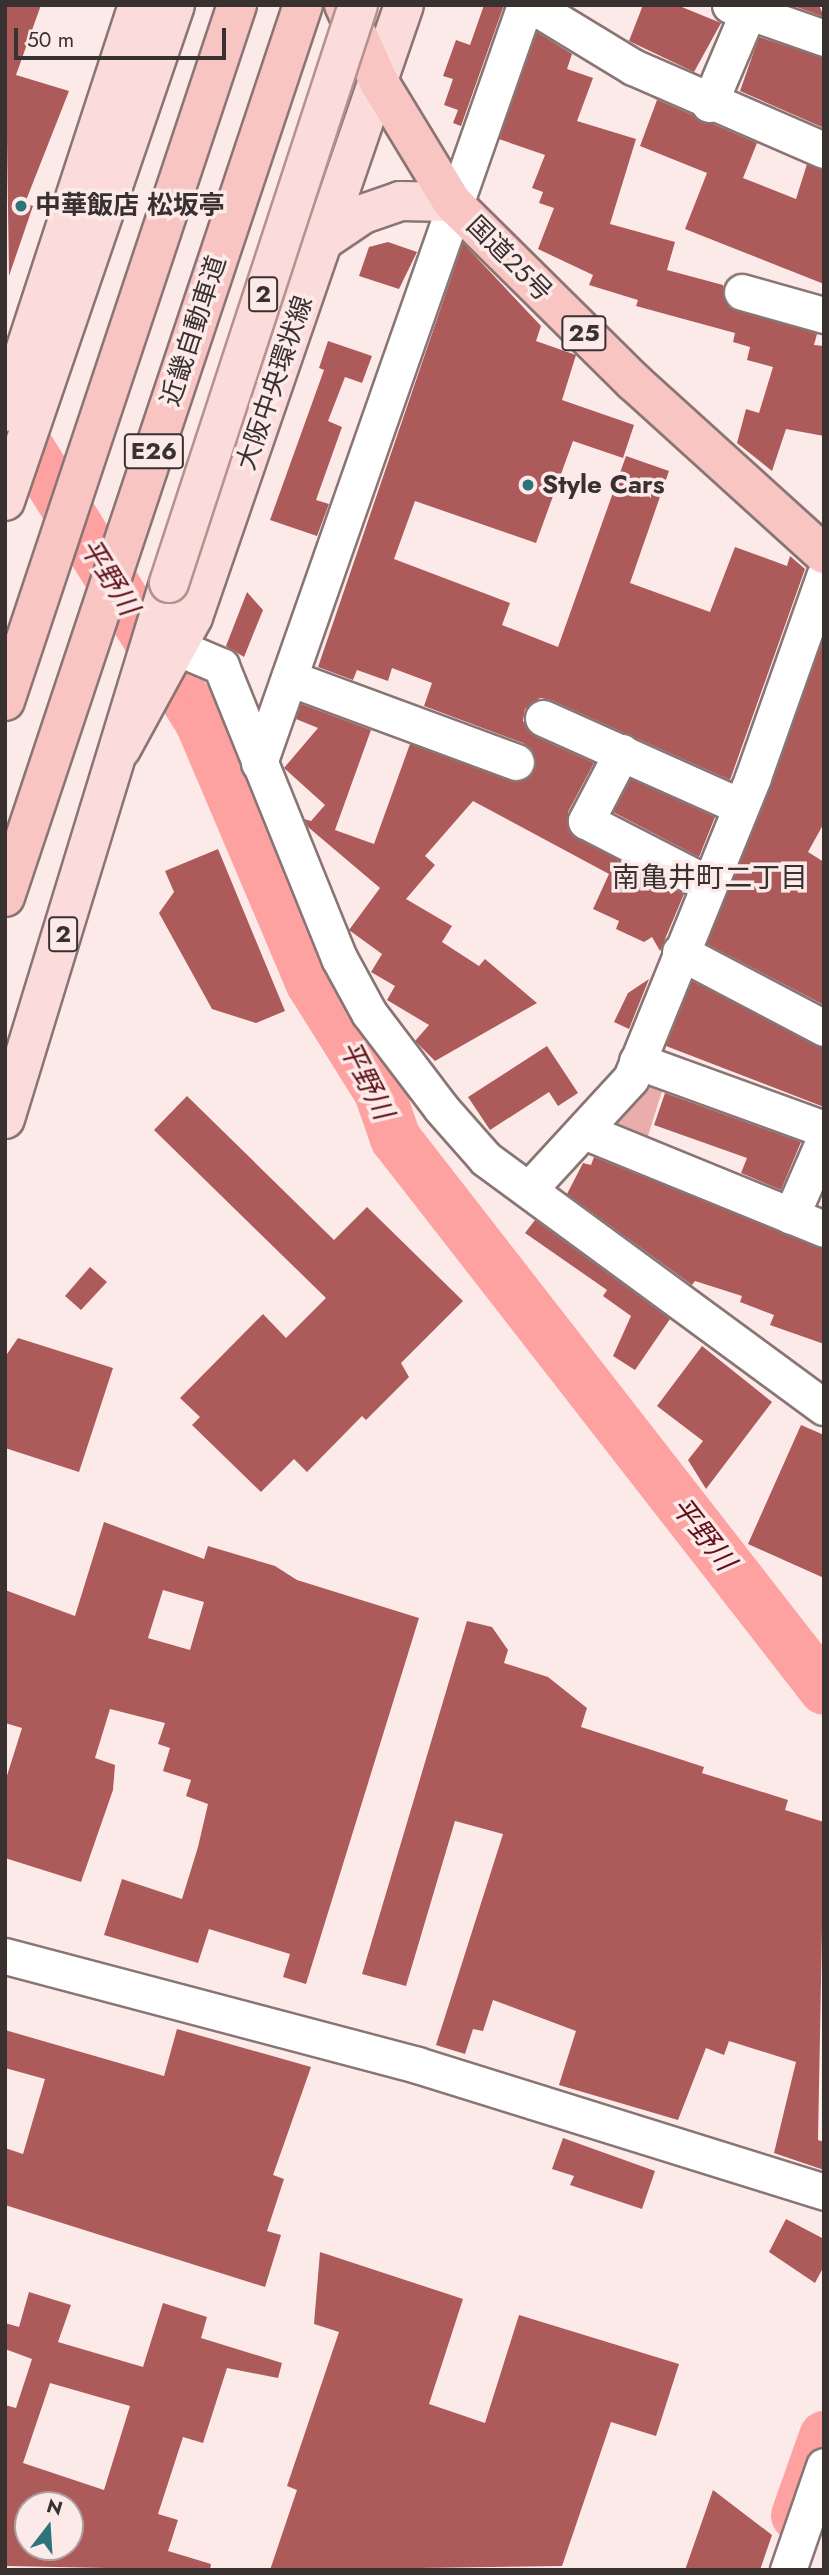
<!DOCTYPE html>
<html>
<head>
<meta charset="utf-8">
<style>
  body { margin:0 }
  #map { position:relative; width:829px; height:2575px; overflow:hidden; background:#fceae9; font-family:Jost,"Noto Sans JP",sans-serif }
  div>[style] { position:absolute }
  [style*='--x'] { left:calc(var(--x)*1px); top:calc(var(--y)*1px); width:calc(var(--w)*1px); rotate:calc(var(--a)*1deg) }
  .green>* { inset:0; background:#e9aeab }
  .river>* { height:51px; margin:-25.5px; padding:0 25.5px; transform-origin:25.5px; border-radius:25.5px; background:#fda2a0 }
  .building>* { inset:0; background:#ad5a5a }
  .roads { filter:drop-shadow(2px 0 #897574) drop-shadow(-2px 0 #897574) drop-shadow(0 2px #897574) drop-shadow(0 -2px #897574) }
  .minor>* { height:35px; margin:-17.5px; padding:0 17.5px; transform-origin:17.5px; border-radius:17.5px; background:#fff }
  .major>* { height:38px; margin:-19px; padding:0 19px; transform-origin:19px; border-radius:19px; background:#fbdcdb }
  .highway>* { height:38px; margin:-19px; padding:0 19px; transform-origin:19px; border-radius:19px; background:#f8c5c3 }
  .bridges { filter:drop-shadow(2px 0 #b59190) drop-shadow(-2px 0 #b59190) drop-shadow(0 2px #b59190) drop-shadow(0 -2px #b59190) }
  .major-bridge>* { height:38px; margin:-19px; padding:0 19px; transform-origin:19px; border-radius:19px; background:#fbdcdb }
  .dots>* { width:19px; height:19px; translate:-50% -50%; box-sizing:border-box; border:4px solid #fceae9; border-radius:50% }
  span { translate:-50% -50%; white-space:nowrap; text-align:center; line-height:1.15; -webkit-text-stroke:7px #fceae9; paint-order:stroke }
  .shield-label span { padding:2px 5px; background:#fceae9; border:2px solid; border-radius:5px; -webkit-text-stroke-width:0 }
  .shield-label { font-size:24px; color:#393030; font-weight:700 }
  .poi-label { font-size:26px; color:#393030; font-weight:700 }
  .left { translate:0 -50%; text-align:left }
  .street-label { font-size:26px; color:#393030 }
  .water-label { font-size:28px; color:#5f1018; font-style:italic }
  .neighbourhood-label { font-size:28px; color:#393030 }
  .frame { position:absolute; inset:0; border:7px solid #393030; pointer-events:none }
  .north { position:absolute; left:14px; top:2491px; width:70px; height:70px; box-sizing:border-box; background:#fceae9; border:2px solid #aea09f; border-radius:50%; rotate:17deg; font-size:19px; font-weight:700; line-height:28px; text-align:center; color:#393030 }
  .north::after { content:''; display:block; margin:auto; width:24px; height:32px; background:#2b757a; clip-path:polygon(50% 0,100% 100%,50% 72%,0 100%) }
  .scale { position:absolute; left:14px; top:28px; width:212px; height:32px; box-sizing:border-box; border:4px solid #393030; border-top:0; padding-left:9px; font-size:21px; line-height:24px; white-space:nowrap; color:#393030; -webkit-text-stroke:5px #fceae9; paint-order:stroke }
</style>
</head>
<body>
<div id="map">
  <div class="green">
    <i style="clip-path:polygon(644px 1077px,664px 1085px,647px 1139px,615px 1126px)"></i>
  </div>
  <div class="river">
    <i style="--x:5;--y:410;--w:368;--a:58"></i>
    <i style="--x:200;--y:722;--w:284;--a:67"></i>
    <i style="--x:311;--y:983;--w:128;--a:58"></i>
    <i style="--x:379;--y:1092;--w:49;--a:70.8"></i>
    <i style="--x:395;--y:1138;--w:698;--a:52.1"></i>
    <i style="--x:796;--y:2515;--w:84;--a:-70.5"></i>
  </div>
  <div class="building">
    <i style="clip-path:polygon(5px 5px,41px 5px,16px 75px,69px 91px,25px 203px,33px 206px,9px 276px)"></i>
    <i style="clip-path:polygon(484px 5px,504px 5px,461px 126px,453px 123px,458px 110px,444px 105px,453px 79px,443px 76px,456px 40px,470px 45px)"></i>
    <i style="clip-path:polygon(643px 5px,677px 5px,721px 23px,694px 72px,629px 41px)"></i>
    <i style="clip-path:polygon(791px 5px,819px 5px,824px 17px)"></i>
    <i style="clip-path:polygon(537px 32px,572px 54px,567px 69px,593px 78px,577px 121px,636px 139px,610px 224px,675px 242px,667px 270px,723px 285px,728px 306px,817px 334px,814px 345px,824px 346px,824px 436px,786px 429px,772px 471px,737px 443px,746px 409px,759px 413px,773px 367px,747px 360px,750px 347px,733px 342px,735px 333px,636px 306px,638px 300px,589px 285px,593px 275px,538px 249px,554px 208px,539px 203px,543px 192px,532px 188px,545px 155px,499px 139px)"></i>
    <i style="clip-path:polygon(759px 37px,824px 58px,824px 128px,740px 91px)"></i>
    <i style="clip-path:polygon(651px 97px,757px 143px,743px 178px,796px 199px,807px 164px,824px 170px,824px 284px,685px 229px,707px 173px,640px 146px,657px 100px)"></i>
    <i style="clip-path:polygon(388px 242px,417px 252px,399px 289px,359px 276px,369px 247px)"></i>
    <i style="clip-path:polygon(463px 243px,541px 326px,536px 341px,576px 355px,562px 400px,634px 425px,623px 458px,573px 441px,536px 543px,415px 501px,394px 559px,510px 603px,502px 625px,558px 647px,626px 456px,669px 471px,630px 583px,710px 612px,735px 547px,787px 566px,790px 556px,805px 569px,730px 780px,551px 700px,540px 698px,525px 709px,523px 721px,534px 736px,594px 763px,568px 812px,569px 832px,684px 894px,660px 951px,652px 937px,644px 942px,616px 929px,619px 921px,593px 909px,609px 874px,473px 801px,425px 856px,435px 865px,406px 899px,452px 926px,442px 942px,479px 966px,485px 959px,537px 1003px,435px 1061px,415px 1041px,429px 1025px,387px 1000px,395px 986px,371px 972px,382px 954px,349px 930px,380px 888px,308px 827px,304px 819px,311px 821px,325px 805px,284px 768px,318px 728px,296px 719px,301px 704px,371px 730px,335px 830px,374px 844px,410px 744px,510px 781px,528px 778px,535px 768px,532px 750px,523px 743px,424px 706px,432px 683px,392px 668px,388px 681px,357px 670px,353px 680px,318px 667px)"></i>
    <i style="clip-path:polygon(328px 341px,372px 356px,362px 383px,345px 377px,328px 421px,342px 427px,316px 500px,329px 504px,317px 536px,270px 520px,324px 370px,319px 368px)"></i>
    <i style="clip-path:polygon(247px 592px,263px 610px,244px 657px,226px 646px)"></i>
    <i style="clip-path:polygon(824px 637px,824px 823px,808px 852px,824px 862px,824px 1005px,707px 944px)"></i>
    <i style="clip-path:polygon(631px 779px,715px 817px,699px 857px,613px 812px)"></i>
    <i style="clip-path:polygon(218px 849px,285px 1011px,256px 1023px,212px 1009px,159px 913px,174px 892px,165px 871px)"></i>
    <i style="clip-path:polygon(649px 979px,629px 1029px,614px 1022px,628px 993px)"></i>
    <i style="clip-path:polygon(692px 981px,824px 1048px,824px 1107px,666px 1046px)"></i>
    <i style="clip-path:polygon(547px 1046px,578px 1093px,558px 1106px,549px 1092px,490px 1130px,468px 1097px)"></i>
    <i style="clip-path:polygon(665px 1093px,801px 1142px,781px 1190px,741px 1173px,747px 1158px,654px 1125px)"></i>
    <i style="clip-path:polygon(187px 1096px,334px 1240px,367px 1207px,463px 1301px,401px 1363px,409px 1377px,366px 1420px,362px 1416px,307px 1472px,294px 1459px,261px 1492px,192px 1425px,200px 1417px,180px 1398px,263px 1314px,286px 1338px,326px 1298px,154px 1130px)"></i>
    <i style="clip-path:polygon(594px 1157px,824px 1249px,824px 1344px,770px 1325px,774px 1315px,740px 1302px,742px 1296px,695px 1281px,692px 1285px,567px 1194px,583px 1163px,591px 1165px)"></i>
    <i style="clip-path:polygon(535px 1220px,670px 1319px,635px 1370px,613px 1356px,631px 1316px,603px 1296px,607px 1290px,525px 1233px)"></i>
    <i style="clip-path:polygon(90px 1267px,107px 1282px,81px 1310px,65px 1296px)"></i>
    <i style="clip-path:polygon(18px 1338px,113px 1368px,79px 1472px,5px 1448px,5px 1357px)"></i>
    <i style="clip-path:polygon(702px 1346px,772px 1402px,706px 1489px,688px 1460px,703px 1441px,657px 1406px)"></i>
    <i style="clip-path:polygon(801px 1425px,824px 1435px,824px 1578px,748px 1544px)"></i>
    <i style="clip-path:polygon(evenodd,104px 1522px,204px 1559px,208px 1546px,275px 1566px,297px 1580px,419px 1618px,306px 1984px,283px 1977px,290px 1954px,209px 1929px,198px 1963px,104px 1935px,122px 1879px,182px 1899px,198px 1847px,208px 1804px,186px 1796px,191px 1780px,163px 1771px,170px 1748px,158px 1744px,165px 1723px,110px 1709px,95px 1758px,115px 1765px,113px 1790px,81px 1882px,5px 1858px,5px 1782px,22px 1728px,5px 1723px,5px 1590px,75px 1616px,104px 1522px,163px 1590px,204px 1602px,190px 1650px,148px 1638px,163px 1590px)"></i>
    <i style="clip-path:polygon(467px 1621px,492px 1627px,508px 1650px,504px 1663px,548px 1677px,587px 1708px,581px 1727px,704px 1767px,702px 1773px,788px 1800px,785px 1810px,824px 1822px,818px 2140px,824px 2142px,824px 2170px,774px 2153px,796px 2062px,729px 2041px,724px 2055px,706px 2048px,678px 2120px,559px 2085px,576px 2031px,493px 2000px,483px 2031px,473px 2029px,465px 2054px,436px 2045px,503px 1834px,455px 1821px,406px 1986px,362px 1974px)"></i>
    <i style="clip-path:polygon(177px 2029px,311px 2067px,273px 2175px,284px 2179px,267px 2231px,281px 2235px,265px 2287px,5px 2205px,5px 2148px,23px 2154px,45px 2079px,5px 2068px,5px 2030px,164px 2076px)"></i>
    <i style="clip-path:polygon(563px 2138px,655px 2171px,642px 2209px,570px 2185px,574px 2176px,552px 2169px)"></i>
    <i style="clip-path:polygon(786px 2219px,824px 2239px,824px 2266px,815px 2283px,769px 2252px)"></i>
    <i style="clip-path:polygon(320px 2252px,463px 2299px,429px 2404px,485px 2423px,519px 2315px,679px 2364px,656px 2436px,611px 2422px,562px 2566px,270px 2570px,297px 2490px,287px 2486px,339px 2332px,314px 2324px)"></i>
    <i style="clip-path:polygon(evenodd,29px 2292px,71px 2305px,58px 2342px,143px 2367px,163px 2303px,207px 2317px,201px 2338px,282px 2363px,278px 2378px,227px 2368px,203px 2443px,183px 2437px,158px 2514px,178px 2520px,168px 2551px,211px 2564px,210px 2570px,5px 2566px,5px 2405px,16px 2408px,32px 2359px,5px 2349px,5px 2323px,19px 2327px,29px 2292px,50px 2383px,130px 2406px,104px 2490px,23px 2463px,50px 2383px,29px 2292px,28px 2505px,70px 2505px,70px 2547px,28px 2547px,28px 2505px)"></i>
    <i style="clip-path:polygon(713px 2490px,772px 2535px,760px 2570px,685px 2570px)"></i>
  </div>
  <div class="roads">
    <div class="minor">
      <i style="--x:531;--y:5;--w:119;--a:31.3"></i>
      <i style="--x:633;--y:67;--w:208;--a:23.5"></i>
      <i style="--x:730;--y:5;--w:100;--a:19.3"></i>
      <i style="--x:709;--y:104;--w:108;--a:-67"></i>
      <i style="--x:742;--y:292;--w:85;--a:15.7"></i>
      <i style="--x:176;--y:647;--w:49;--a:22.9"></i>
      <i style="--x:221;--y:666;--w:315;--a:68"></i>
      <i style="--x:339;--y:958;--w:63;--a:61.4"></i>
      <i style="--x:369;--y:1013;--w:119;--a:52.8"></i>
      <i style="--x:441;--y:1108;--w:68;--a:48.6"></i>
      <i style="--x:486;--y:1159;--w:419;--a:36.3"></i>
      <i style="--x:289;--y:678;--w:242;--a:20.3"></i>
      <i style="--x:543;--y:718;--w:216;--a:24.1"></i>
      <i style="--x:622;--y:752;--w:78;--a:117.6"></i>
      <i style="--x:586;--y:821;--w:135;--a:27.3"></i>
      <i style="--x:259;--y:763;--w:803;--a:-70.66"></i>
      <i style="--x:680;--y:952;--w:163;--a:27.8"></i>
      <i style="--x:637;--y:1061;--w:199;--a:20"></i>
      <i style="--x:584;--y:1131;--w:259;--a:22.2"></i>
      <i style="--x:530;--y:1188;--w:149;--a:-47.4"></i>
      <i style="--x:631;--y:1078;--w:325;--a:-67.9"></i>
      <i style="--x:753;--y:777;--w:213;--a:-70.5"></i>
      <i style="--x:791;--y:1216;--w:83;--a:-66.5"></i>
      <i style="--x:5;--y:1956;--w:426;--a:14.8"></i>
      <i style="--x:417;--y:2065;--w:426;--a:17.3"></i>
      <i style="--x:788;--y:2570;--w:110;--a:-70.9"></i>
    </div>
    <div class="major">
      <i style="--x:326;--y:239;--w:45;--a:-34"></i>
      <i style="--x:363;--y:214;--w:39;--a:-19"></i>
      <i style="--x:400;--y:201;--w:52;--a:1.1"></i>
      <i style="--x:5;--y:412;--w:428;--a:-71.9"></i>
      <i style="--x:5;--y:501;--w:524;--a:-71.08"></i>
      <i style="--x:121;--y:749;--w:150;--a:-61.4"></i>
      <i style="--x:193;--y:617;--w:647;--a:-70.98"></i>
      <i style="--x:5;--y:1119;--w:561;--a:-72.99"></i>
    </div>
    <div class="highway">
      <i style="--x:344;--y:5;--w:85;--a:65.6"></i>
      <i style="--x:379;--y:82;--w:140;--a:58.7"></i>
      <i style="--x:452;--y:202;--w:256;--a:44.7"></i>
      <i style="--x:634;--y:382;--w:256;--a:42.2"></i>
      <i style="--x:5;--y:701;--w:734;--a:-71.57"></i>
      <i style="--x:5;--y:897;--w:940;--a:-71.53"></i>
    </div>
  </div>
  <div class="bridges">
    <div class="major-bridge">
      <i style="--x:169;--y:583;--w:608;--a:-71.89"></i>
    </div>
  </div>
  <div class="dots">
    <i style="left:21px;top:206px;background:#2b757a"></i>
    <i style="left:528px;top:485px;background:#2b757a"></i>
  </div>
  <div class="shield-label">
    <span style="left:263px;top:294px">2</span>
    <span style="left:584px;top:333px">25</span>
    <span style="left:154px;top:451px">E26</span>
    <span style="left:63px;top:934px">2</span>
  </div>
  <div class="poi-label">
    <span class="left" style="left:35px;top:206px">中華飯店 松坂亭</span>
    <span class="left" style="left:542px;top:485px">Style Cars</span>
  </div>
  <div class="street-label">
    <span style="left:509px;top:259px;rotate:45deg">国道25号</span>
    <span style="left:194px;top:331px;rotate:-72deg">近畿自動車道</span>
    <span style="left:275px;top:383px;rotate:-71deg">大阪中央環状線</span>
  </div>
  <div class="water-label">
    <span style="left:109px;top:577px;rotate:58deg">平野川</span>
    <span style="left:366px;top:1080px;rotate:63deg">平野川</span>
    <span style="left:703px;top:1534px;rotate:52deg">平野川</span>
  </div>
  <div class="neighbourhood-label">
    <span style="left:710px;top:878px">南亀井町二丁目</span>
  </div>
  <div class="frame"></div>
  <div class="north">N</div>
  <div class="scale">50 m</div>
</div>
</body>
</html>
